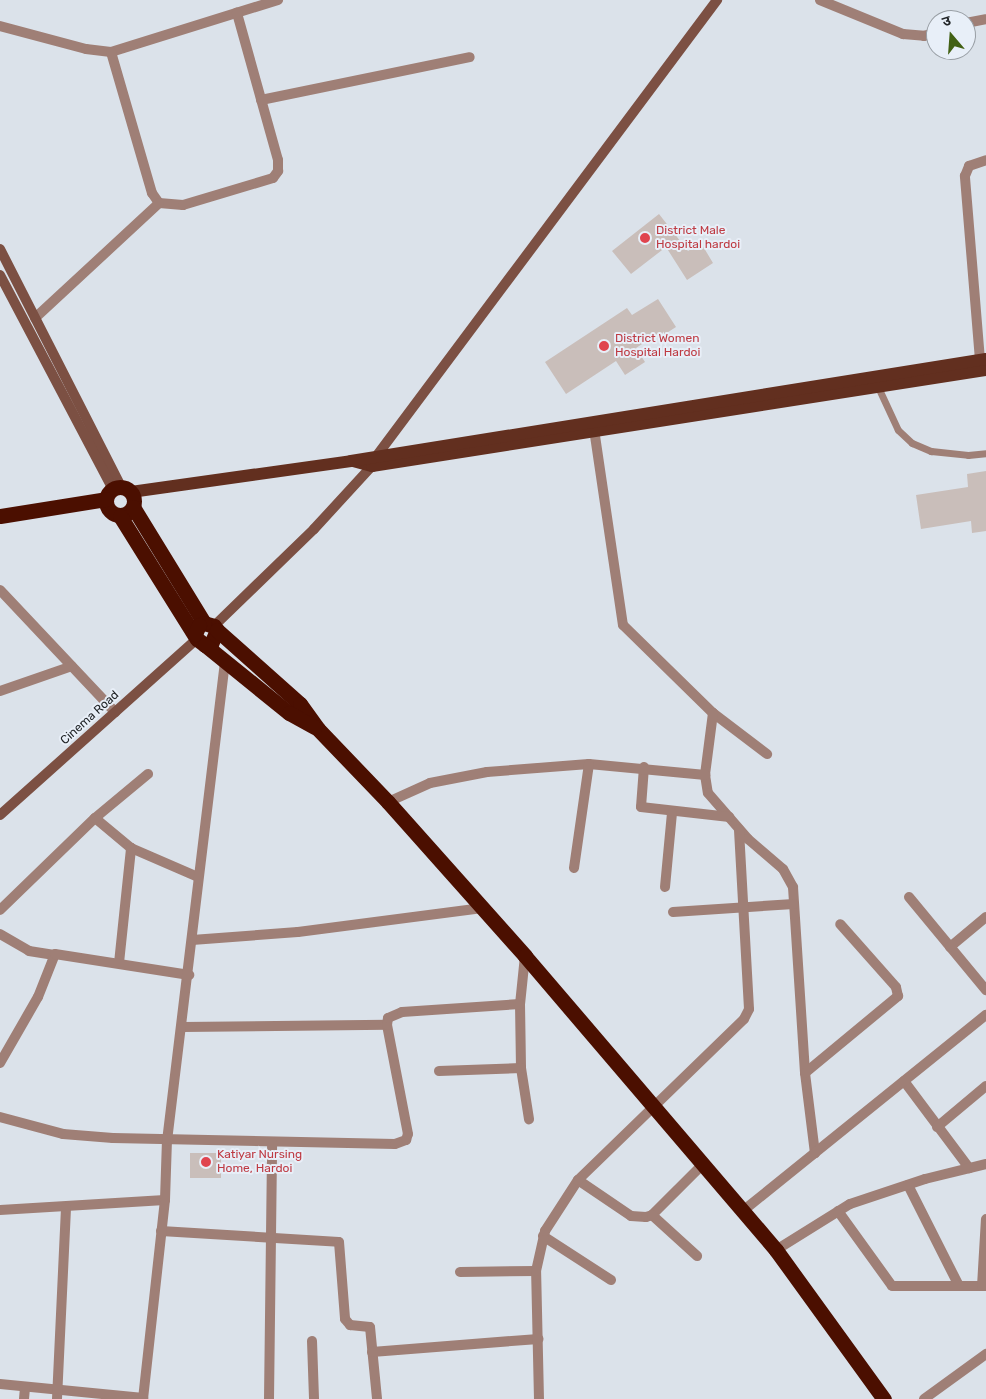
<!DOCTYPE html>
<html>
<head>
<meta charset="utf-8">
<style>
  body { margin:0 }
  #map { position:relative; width:986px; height:1399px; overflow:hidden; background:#dbe2ea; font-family:Rubik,"Noto Sans Devanagari",sans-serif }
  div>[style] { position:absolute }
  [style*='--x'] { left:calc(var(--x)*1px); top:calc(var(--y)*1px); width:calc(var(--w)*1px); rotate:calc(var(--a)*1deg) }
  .building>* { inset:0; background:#c9beba }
  .lane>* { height:7px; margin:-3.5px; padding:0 3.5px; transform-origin:3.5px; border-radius:3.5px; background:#9f7f76 }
  .street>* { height:10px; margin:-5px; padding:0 5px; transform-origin:5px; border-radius:5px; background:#9f7f76 }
  .secondary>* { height:10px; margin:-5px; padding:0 5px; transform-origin:5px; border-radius:5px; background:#7c5043 }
  .primary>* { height:12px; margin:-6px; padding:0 6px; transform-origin:6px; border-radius:6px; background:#622f1f }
  .highway>* { height:15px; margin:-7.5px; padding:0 7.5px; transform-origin:7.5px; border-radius:7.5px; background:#4b0f00 }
  .highway>.ring { margin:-7.5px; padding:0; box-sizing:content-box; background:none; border:15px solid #4b0f00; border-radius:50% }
  .dots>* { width:14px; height:14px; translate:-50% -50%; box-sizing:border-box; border:2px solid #e8eff8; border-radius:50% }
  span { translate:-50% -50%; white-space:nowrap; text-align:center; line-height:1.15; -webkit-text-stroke:4px #e8eff8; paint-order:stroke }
  .health-label { font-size:12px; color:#be3a42 }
  .left { translate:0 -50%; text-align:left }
  .street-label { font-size:12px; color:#212427 }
  .north { position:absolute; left:926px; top:10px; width:50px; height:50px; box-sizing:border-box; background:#e8eff8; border:1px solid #989ea4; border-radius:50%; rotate:342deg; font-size:14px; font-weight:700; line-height:20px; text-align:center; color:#212427 }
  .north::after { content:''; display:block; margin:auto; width:18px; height:22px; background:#426114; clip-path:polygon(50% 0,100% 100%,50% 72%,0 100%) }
</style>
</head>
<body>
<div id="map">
  <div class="building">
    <i style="clip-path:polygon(659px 214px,688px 251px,701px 243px,713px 263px,687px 280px,666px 247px,631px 274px,612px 251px)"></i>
    <i style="clip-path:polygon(658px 299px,676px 327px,662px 336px,659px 333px,636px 348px,645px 362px,625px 375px,616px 361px,566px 394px,545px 362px,627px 308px,632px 315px)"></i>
    <i style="clip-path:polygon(986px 471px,986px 531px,972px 533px,971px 521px,921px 529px,916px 495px,968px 487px,967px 474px)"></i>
    <i style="clip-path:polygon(190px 1153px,221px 1153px,221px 1178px,190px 1178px)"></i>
  </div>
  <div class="lane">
    <i style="--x:878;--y:387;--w:47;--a:65.1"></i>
    <i style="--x:898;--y:430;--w:19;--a:43"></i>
    <i style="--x:912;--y:443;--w:21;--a:23"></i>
    <i style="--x:931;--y:451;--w:37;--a:6"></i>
    <i style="--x:968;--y:455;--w:18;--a:-6"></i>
  </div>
  <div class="street">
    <i style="--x:820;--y:0;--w:90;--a:22.3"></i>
    <i style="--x:903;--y:34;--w:21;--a:5"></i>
    <i style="--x:924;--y:36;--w:13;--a:-18"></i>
    <i style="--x:966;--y:23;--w:20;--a:-11"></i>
    <i style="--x:0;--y:26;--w:89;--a:15"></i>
    <i style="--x:86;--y:49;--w:25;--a:7"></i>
    <i style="--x:111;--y:52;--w:175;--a:-17.3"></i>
    <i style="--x:111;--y:52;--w:147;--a:73.8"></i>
    <i style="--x:152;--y:193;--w:12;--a:55"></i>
    <i style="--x:159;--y:203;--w:24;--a:5"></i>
    <i style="--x:183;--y:205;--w:94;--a:-16.7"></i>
    <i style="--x:273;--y:178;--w:9;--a:-54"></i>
    <i style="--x:278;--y:171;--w:11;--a:-90"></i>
    <i style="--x:278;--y:160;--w:153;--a:-105.6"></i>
    <i style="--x:261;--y:100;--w:213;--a:-11.6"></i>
    <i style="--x:35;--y:318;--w:169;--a:-42.8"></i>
    <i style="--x:980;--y:360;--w:185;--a:-94.7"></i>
    <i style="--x:965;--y:176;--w:11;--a:-68"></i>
    <i style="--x:969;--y:166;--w:18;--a:-19"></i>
    <i style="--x:594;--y:429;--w:198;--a:81.6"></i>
    <i style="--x:623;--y:625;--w:126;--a:44.4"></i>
    <i style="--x:713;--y:713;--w:68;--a:37.2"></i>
    <i style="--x:0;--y:590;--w:168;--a:46.7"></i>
    <i style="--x:0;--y:691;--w:76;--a:-19.1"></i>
    <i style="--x:713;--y:713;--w:63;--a:97.4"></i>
    <i style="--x:705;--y:775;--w:18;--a:81"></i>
    <i style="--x:708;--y:793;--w:61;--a:49"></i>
    <i style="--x:748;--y:839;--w:46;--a:40.6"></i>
    <i style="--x:783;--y:869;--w:21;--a:61"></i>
    <i style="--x:793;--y:887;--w:186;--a:86.3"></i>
    <i style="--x:805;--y:1073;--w:81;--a:82.9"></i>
    <i style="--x:644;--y:767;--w:40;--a:94.3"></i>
    <i style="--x:641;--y:807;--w:89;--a:6.5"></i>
    <i style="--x:388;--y:802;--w:46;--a:-24.3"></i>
    <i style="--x:430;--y:783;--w:58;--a:-10.9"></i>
    <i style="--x:487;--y:772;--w:102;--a:-4.5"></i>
    <i style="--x:589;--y:764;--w:117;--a:5.4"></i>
    <i style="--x:95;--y:818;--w:47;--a:39.8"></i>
    <i style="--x:131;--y:848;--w:73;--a:23.4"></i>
    <i style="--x:574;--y:868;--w:105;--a:-81.8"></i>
    <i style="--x:665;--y:887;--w:74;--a:-84.6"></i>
    <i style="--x:909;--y:897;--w:121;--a:50.4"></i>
    <i style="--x:0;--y:910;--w:132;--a:-44.1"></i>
    <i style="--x:95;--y:818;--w:69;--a:-39.7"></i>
    <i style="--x:673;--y:912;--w:121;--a:-3.8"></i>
    <i style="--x:0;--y:934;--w:34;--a:30"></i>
    <i style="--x:29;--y:951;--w:24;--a:9"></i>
    <i style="--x:192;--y:940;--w:106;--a:-4.3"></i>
    <i style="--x:298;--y:932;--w:186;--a:-7.4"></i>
    <i style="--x:950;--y:947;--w:47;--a:-39.8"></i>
    <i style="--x:525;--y:956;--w:48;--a:95.9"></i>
    <i style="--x:520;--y:1004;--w:64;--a:89.1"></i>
    <i style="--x:521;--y:1068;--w:52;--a:81.1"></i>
    <i style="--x:119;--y:963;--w:116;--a:-84"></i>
    <i style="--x:183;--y:1027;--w:204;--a:-0.6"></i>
    <i style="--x:0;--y:1063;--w:76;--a:-60.1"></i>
    <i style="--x:38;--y:997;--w:46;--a:-68.4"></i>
    <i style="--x:55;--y:954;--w:136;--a:8.9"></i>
    <i style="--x:439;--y:1071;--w:82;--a:-2.1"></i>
    <i style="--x:805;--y:1073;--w:121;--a:-39.6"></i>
    <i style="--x:898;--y:996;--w:9;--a:-103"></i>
    <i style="--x:896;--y:987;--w:84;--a:-131.6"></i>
    <i style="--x:904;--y:1081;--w:109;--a:53.2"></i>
    <i style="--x:0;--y:1117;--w:65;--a:15.1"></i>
    <i style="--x:63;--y:1134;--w:50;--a:4.6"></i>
    <i style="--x:113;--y:1138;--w:282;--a:1.2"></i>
    <i style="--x:395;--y:1144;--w:12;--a:-20"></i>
    <i style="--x:406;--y:1140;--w:6;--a:-72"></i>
    <i style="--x:408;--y:1134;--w:111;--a:-100.9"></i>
    <i style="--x:387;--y:1025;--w:7;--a:-82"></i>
    <i style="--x:388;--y:1018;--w:15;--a:-23"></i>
    <i style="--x:402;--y:1012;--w:118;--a:-3.9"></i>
    <i style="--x:937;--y:1127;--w:64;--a:-39.9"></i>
    <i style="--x:578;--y:1180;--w:64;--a:34.2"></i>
    <i style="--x:631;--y:1216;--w:15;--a:4"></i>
    <i style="--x:646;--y:1217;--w:6;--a:-18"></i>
    <i style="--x:652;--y:1215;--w:74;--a:-45"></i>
    <i style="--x:908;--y:1185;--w:113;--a:63.2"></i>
    <i style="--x:0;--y:1210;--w:165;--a:-3.5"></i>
    <i style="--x:744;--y:1210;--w:311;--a:-38.9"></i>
    <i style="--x:838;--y:1211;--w:92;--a:54.2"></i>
    <i style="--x:892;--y:1286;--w:94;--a:0"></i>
    <i style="--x:652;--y:1215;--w:61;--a:42.3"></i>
    <i style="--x:161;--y:1231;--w:178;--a:3.5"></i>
    <i style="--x:339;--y:1242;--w:77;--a:85.5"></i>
    <i style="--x:345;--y:1319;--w:8;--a:50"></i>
    <i style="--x:350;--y:1325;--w:20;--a:6"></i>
    <i style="--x:370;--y:1327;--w:72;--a:84.4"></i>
    <i style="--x:543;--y:1236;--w:81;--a:32.9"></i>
    <i style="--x:776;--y:1250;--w:87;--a:-31.9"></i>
    <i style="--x:850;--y:1204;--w:79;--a:-18.4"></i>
    <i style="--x:925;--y:1179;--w:63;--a:-13.8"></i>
    <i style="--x:460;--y:1272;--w:76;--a:-0.8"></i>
    <i style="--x:982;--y:1286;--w:67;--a:-86.6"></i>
    <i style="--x:312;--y:1341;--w:58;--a:88"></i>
    <i style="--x:372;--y:1352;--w:167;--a:-4.5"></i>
    <i style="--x:0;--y:1384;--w:144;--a:5.6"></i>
    <i style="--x:24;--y:1399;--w:12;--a:-85"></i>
    <i style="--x:57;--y:1399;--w:192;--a:-87.3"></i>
    <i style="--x:143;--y:1399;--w:200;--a:-83.7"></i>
    <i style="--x:165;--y:1200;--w:59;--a:-88.1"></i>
    <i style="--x:167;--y:1141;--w:483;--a:-83.1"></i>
    <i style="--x:269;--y:1399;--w:256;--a:-89.3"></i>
    <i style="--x:539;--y:1399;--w:128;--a:-91.3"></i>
    <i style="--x:536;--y:1271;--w:41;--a:-77.3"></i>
    <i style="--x:545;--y:1231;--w:61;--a:-57.1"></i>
    <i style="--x:578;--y:1180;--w:231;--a:-44.1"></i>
    <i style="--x:744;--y:1019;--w:11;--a:-63"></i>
    <i style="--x:749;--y:1009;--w:180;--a:-93.2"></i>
    <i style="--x:924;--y:1399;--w:77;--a:-36"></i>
  </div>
  <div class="secondary">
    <i style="--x:0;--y:249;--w:268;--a:63"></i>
    <i style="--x:0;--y:275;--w:242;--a:62.2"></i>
    <i style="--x:214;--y:626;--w:139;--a:-44.1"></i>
    <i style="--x:314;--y:529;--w:86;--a:-47.4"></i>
    <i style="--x:372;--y:466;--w:13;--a:-63"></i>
    <i style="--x:378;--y:454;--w:567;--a:-53.25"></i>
    <i style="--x:0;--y:815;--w:264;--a:-41.8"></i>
  </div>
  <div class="primary">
    <i style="--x:353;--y:461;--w:20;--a:15"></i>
    <i style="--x:372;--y:466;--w:621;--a:-8.89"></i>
    <i style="--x:131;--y:492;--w:222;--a:-8"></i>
    <i style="--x:351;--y:461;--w:643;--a:-9.13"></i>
  </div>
  <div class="highway">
    <i class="ring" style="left:106px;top:487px;width:13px;height:13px"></i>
    <i style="--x:133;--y:507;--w:136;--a:58.5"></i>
    <i style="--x:0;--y:516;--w:107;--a:-9.1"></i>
    <i style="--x:120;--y:516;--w:145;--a:58"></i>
    <i style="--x:197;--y:639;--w:10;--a:37"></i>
    <i style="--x:205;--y:645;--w:6;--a:-9"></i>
    <i style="--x:211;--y:644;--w:15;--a:-67"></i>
    <i style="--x:217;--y:630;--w:5;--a:-127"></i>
    <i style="--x:214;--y:626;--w:10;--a:-163"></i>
    <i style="--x:204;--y:623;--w:5;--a:158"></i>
    <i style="--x:199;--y:625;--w:10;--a:114"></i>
    <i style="--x:217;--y:630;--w:111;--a:41.7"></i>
    <i style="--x:300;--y:704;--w:31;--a:54"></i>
    <i style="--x:318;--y:729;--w:101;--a:46.2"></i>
    <i style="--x:388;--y:802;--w:206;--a:48.3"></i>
    <i style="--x:525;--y:956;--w:387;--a:49.5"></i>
    <i style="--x:776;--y:1250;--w:184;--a:54.1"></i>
    <i style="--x:205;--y:645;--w:108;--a:39"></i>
    <i style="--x:289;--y:713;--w:29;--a:29"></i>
  </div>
  <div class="dots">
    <i style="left:645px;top:238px;background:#e0444e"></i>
    <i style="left:604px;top:346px;background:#e0444e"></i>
    <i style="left:206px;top:1162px;background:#e0444e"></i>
  </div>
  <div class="health-label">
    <span class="left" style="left:656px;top:238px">District Male<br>Hospital hardoi</span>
    <span class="left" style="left:615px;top:346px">District Women<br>Hospital Hardoi</span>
    <span class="left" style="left:217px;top:1162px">Katiyar Nursing<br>Home, Hardoi</span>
  </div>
  <div class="street-label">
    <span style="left:90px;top:718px;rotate:-42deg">Cinema Road</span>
  </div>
  <div class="north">उ</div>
</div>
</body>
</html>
